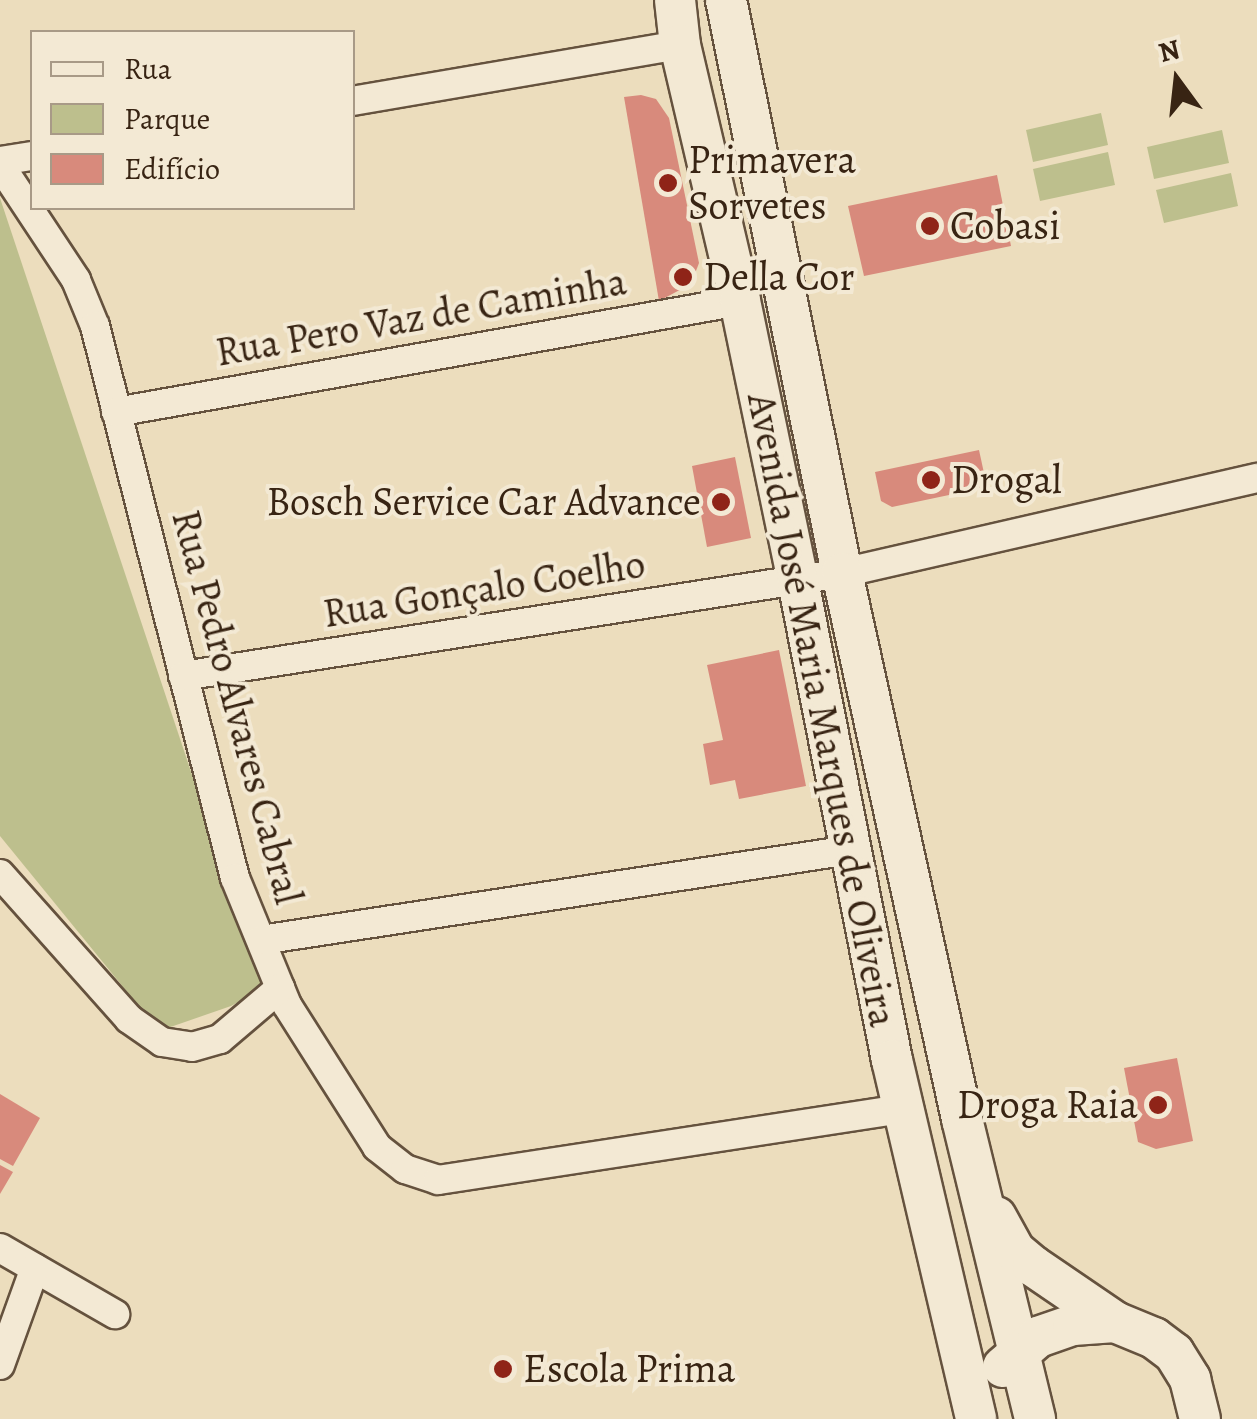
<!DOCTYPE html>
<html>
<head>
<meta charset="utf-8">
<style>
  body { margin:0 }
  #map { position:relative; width:1257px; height:1419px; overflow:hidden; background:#ecddbd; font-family:Alegreya,serif }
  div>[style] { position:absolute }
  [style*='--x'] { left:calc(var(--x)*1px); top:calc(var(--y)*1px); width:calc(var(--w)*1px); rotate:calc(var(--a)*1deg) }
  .green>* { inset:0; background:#bdbf8d }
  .building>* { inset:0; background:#d88a7c }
  .roads { filter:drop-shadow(2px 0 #65523e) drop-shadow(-2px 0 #65523e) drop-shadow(0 2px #65523e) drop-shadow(0 -2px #65523e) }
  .minor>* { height:28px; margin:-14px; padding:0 14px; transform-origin:14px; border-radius:14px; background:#f3e9d4 }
  .secondary>* { height:40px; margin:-20px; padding:0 20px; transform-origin:20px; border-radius:20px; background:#f3e9d4 }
  .dots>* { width:28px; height:28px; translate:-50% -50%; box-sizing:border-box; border:5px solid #f3e9d4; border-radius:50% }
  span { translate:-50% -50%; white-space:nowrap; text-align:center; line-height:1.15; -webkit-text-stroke:8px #f3e9d4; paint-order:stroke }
  .poi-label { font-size:40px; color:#382413 }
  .left { translate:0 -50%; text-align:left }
  .right { translate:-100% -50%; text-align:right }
  .street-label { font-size:40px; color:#382413 }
  .legend { position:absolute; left:30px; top:30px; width:325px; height:180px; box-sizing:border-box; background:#f3e9d4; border:2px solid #a89a87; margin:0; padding:12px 18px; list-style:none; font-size:30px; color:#382413 }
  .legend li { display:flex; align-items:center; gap:20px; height:50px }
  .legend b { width:50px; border:2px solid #a89a87 }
  .north { position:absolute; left:1127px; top:30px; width:100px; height:100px; -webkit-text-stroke:8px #f3e9d4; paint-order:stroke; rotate:345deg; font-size:28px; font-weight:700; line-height:40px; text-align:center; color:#382413 }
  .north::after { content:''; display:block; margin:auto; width:35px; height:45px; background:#382413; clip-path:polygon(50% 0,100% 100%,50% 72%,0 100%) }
</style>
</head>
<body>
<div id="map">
  <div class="green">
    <i style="clip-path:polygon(1101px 113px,1108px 145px,1033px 162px,1026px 130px)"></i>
    <i style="clip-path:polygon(1222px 130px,1229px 163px,1154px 179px,1147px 147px)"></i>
    <i style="clip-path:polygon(1108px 152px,1115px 185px,1040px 201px,1033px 169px)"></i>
    <i style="clip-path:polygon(1231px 173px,1238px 206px,1164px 223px,1156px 190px)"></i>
    <i style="clip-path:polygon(0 198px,263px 988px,231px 1006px,159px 1031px,0 836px)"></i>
  </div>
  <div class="building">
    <i style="clip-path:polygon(641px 95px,656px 99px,669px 118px,699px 263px,691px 284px,659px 301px,624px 97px)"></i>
    <i style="clip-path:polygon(997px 175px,1011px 246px,864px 276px,848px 206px)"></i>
    <i style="clip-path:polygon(979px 450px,987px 487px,892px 507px,881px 501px,875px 472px)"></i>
    <i style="clip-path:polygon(735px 457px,751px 538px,707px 547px,692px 466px)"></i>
    <i style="clip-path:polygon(779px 650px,806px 786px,739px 799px,735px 780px,710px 785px,703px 744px,723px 740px,707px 665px)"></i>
    <i style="clip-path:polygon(1177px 1058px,1193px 1141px,1156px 1149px,1138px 1142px,1124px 1068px)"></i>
    <i style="clip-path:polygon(0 1094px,40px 1118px,13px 1166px,0 1159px)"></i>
    <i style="clip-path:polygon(0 1165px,13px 1172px,0 1194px)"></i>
  </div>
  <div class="roads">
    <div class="minor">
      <i style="--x:352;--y:101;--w:333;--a:-9.7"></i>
      <i style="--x:0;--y:161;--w:32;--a:-9"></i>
      <i style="--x:0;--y:165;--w:138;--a:56.5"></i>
      <i style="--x:76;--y:280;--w:50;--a:67.6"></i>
      <i style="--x:95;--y:326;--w:569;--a:75.77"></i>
      <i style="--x:235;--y:878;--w:137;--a:67.7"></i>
      <i style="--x:287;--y:1005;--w:168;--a:57.6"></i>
      <i style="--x:377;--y:1147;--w:36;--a:38"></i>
      <i style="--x:405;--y:1169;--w:35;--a:18"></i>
      <i style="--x:438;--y:1180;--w:474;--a:-8.7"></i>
      <i style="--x:116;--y:412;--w:634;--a:-10.09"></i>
      <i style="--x:183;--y:676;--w:667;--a:-8.88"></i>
      <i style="--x:842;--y:573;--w:426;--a:-12.9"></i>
      <i style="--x:0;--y:874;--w:194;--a:48.3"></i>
      <i style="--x:129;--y:1019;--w:40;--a:34.9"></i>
      <i style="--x:162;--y:1042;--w:30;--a:9"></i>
      <i style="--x:192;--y:1047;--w:29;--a:-16"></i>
      <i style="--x:220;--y:1039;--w:79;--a:-40.4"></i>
      <i style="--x:261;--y:940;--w:596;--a:-8.69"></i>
      <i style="--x:0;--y:1248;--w:133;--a:29.9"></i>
      <i style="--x:0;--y:1365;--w:103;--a:-70.2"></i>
    </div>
    <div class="secondary">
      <i style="--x:675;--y:0;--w:45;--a:83.7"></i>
      <i style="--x:680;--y:45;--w:263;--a:76.8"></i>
      <i style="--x:740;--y:301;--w:286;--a:78.3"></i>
      <i style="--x:798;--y:581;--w:488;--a:78.9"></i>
      <i style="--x:892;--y:1060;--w:369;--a:76.8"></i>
      <i style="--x:726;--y:0;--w:585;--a:78.56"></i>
      <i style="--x:842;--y:573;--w:559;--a:77.6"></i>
      <i style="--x:962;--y:1119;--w:309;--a:76.3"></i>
      <i style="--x:996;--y:1217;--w:39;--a:61"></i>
      <i style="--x:1015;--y:1251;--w:23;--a:40"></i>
      <i style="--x:1033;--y:1266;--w:99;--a:34.3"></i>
      <i style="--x:1115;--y:1322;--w:42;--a:22.3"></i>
      <i style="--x:1154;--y:1338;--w:25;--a:37"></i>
      <i style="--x:1174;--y:1353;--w:31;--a:58"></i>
      <i style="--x:1190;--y:1379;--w:41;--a:76"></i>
      <i style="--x:1003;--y:1367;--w:46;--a:-40.6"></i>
      <i style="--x:1038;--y:1337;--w:37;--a:-19"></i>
      <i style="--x:1073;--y:1325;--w:42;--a:-4.1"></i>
    </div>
  </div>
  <div class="dots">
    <i style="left:668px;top:183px;background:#8f2418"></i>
    <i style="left:930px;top:226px;background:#8f2418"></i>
    <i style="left:683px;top:277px;background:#8f2418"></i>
    <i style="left:931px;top:480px;background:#8f2418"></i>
    <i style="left:721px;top:502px;background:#8f2418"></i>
    <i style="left:1158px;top:1105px;background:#8f2418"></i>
    <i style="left:503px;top:1369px;background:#8f2418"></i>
  </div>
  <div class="poi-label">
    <span class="left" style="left:688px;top:183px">Primavera<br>Sorvetes</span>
    <span class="left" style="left:950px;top:226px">Cobasi</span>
    <span class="left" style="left:703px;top:277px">Della Cor</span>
    <span class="left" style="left:951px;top:480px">Drogal</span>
    <span class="right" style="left:701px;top:502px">Bosch Service Car Advance</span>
    <span class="right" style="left:1138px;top:1105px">Droga Raia</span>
    <span class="left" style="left:523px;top:1369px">Escola Prima</span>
  </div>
  <div class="street-label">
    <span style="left:421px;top:317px;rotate:-10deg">Rua Pero Vaz de Caminha</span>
    <span style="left:484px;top:589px;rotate:-9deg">Rua Gonçalo Coelho</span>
    <span style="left:237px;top:707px;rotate:75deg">Rua Pedro Alvares Cabral</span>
    <span style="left:822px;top:710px;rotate:79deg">Avenida José Maria Marques de Oliveira</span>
  </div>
  <ul class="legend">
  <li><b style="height:12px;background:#f3e9d4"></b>Rua</li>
  <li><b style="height:28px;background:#bdbf8d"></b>Parque</li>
  <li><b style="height:28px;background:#d88a7c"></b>Edifício</li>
  </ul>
  <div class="north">N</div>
</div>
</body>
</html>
